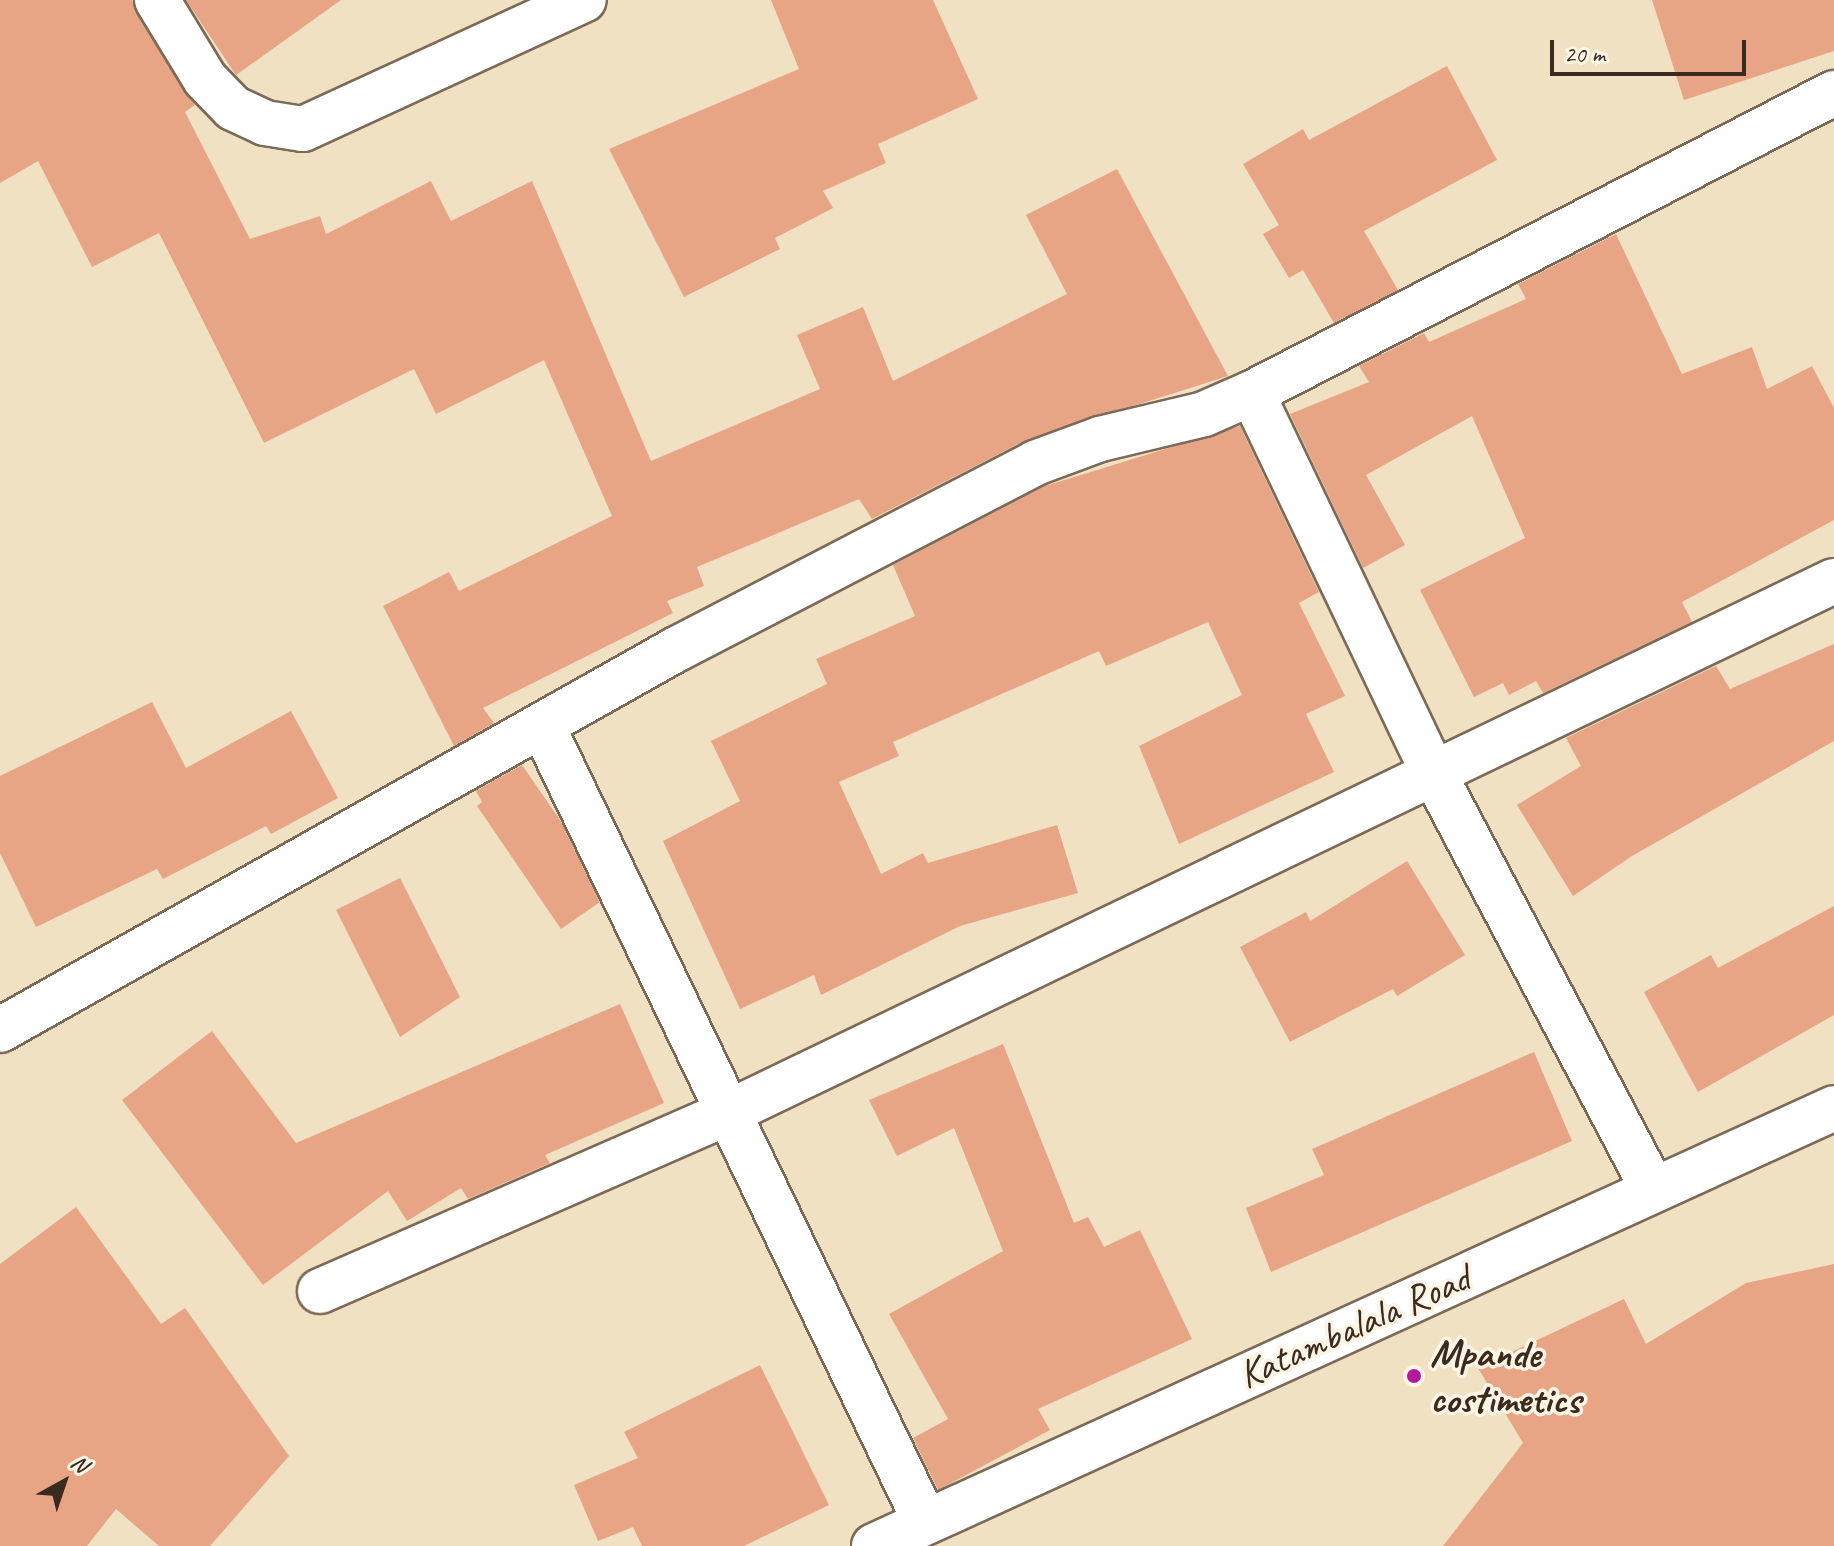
<!DOCTYPE html>
<html>
<head>
<meta charset="utf-8">
<style>
  body { margin:0 }
  #map { position:relative; width:1834px; height:1546px; overflow:hidden; background:#efe1c1; font-family:Caveat,sans-serif }
  div>[style] { position:absolute }
  [style*='--x'] { left:calc(var(--x)*1px); top:calc(var(--y)*1px); width:calc(var(--w)*1px); rotate:calc(var(--a)*1deg) }
  .building>* { inset:0; background:#e8a585 }
  .roads { filter:drop-shadow(2px 0 #7a6a57) drop-shadow(-2px 0 #7a6a57) drop-shadow(0 2px #7a6a57) drop-shadow(0 -2px #7a6a57) }
  .street>* { height:44px; margin:-22px; padding:0 22px; transform-origin:22px; border-radius:22px; background:#fff }
  .dots>* { width:22px; height:22px; translate:-50% -50%; box-sizing:border-box; border:4px solid #fcf5e5; border-radius:50% }
  span { translate:-50% -50%; white-space:nowrap; text-align:center; line-height:1.15; -webkit-text-stroke:7px #fcf5e5; paint-order:stroke }
  .street-label { font-size:40px; color:#3b2a1e }
  .poi-label { font-size:40px; color:#3b2a1e; font-weight:700 }
  .left { translate:0 -50%; text-align:left }
  .north { position:absolute; left:24px; top:1442px; width:80px; height:80px; -webkit-text-stroke:6px #fcf5e5; paint-order:stroke; rotate:40deg; font-size:22px; font-weight:700; line-height:32px; text-align:center; color:#3b2a1e }
  .north::after { content:''; display:block; margin:auto; width:28px; height:36px; background:#3b2a1e; clip-path:polygon(50% 0,100% 100%,50% 72%,0 100%) }
  .scale { position:absolute; left:1550px; top:40px; width:196px; height:36px; box-sizing:border-box; border:4px solid #3b2a1e; border-top:0; padding-left:10px; font-size:24px; line-height:28px; white-space:nowrap; color:#3b2a1e; -webkit-text-stroke:6px #fcf5e5; paint-order:stroke }
</style>
</head>
<body>
<div id="map">
  <div class="building">
    <i style="clip-path:polygon(0 0,132px 0,195px 105px,185px 112px,250px 239px,320px 216px,326px 234px,431px 181px,451px 221px,532px 181px,651px 461px,820px 389px,797px 335px,863px 307px,893px 381px,1067px 294px,1026px 215px,1117px 169px,1228px 376px,1026px 440px,872px 519px,859px 499px,697px 567px,704px 586px,667px 601px,673px 613px,483px 708px,494px 723px,454px 746px,383px 606px,449px 572px,459px 591px,612px 516px,544px 360px,436px 414px,414px 369px,264px 443px,159px 233px,92px 267px,38px 161px,0 183px)"></i>
    <i style="clip-path:polygon(186px 0,341px 0,236px 75px)"></i>
    <i style="clip-path:polygon(771px 0,933px 0,978px 99px,878px 144px,886px 163px,823px 191px,833px 208px,775px 238px,780px 249px,684px 297px,609px 149px,799px 69px)"></i>
    <i style="clip-path:polygon(1652px 0,1834px 0,1834px 51px,1684px 100px)"></i>
    <i style="clip-path:polygon(1447px 66px,1497px 160px,1364px 231px,1398px 290px,1334px 323px,1303px 270px,1289px 278px,1263px 234px,1279px 225px,1243px 164px,1303px 129px,1309px 140px)"></i>
    <i style="clip-path:polygon(1616px 234px,1682px 374px,1752px 347px,1767px 389px,1812px 366px,1834px 408px,1834px 520px,1682px 602px,1692px 622px,1543px 693px,1536px 681px,1509px 695px,1503px 683px,1474px 697px,1420px 590px,1525px 538px,1472px 416px,1366px 475px,1405px 545px,1363px 568px,1290px 414px,1369px 382px,1359px 366px,1424px 333px,1429px 342px,1526px 299px,1518px 284px)"></i>
    <i style="clip-path:polygon(1240px 426px,1319px 592px,1299px 603px,1345px 696px,1306px 714px,1334px 772px,1179px 844px,1139px 746px,1242px 695px,1208px 622px,1106px 666px,1099px 651px,893px 742px,899px 756px,839px 782px,881px 874px,923px 853px,928px 863px,1057px 825px,1078px 893px,960px 926px,821px 995px,814px 975px,740px 1009px,663px 841px,740px 801px,711px 741px,827px 684px,816px 659px,915px 616px,893px 565px,1045px 486px)"></i>
    <i style="clip-path:polygon(1834px 644px,1834px 741px,1632px 856px,1573px 896px,1517px 805px,1581px 766px,1566px 738px,1716px 666px,1730px 689px)"></i>
    <i style="clip-path:polygon(152px 702px,186px 768px,291px 711px,338px 798px,271px 834px,266px 826px,163px 879px,157px 869px,36px 927px,0 853px,0 776px)"></i>
    <i style="clip-path:polygon(522px 765px,560px 820px,600px 902px,561px 929px,477px 806px,482px 802px,476px 791px)"></i>
    <i style="clip-path:polygon(1407px 861px,1465px 955px,1397px 996px,1393px 989px,1290px 1042px,1240px 947px,1306px 912px,1310px 921px)"></i>
    <i style="clip-path:polygon(400px 878px,460px 997px,400px 1037px,336px 910px)"></i>
    <i style="clip-path:polygon(1834px 906px,1834px 1015px,1698px 1092px,1644px 992px,1711px 955px,1718px 968px)"></i>
    <i style="clip-path:polygon(620px 1004px,664px 1103px,545px 1155px,550px 1163px,468px 1199px,461px 1188px,407px 1221px,388px 1191px,263px 1285px,122px 1100px,212px 1031px,296px 1143px)"></i>
    <i style="clip-path:polygon(1003px 1044px,1074px 1223px,1088px 1217px,1104px 1247px,1140px 1230px,1192px 1339px,1038px 1409px,1050px 1430px,938px 1490px,913px 1438px,948px 1419px,889px 1314px,1003px 1251px,954px 1128px,897px 1156px,869px 1100px)"></i>
    <i style="clip-path:polygon(1534px 1052px,1572px 1141px,1271px 1272px,1246px 1208px,1324px 1175px,1312px 1149px)"></i>
    <i style="clip-path:polygon(76px 1207px,161px 1324px,185px 1308px,289px 1456px,210px 1546px,159px 1546px,116px 1509px,87px 1546px,0 1546px,0 1264px)"></i>
    <i style="clip-path:polygon(1834px 1264px,1834px 1546px,1443px 1546px,1523px 1443px,1478px 1368px,1624px 1299px,1646px 1344px,1746px 1283px)"></i>
    <i style="clip-path:polygon(760px 1365px,829px 1505px,744px 1546px,642px 1546px,633px 1527px,598px 1541px,574px 1485px,638px 1458px,624px 1432px)"></i>
  </div>
  <div class="roads">
    <div class="street">
      <i style="--x:157;--y:0;--w:92;--a:58.7"></i>
      <i style="--x:205;--y:79;--w:40;--a:46"></i>
      <i style="--x:233;--y:108;--w:35;--a:25"></i>
      <i style="--x:265;--y:123;--w:38;--a:9"></i>
      <i style="--x:303;--y:129;--w:309;--a:-24.7"></i>
      <i style="--x:1252;--y:393;--w:418;--a:64.5"></i>
      <i style="--x:1432;--y:770;--w:475;--a:62.2"></i>
      <i style="--x:542;--y:725;--w:883;--a:64.31"></i>
      <i style="--x:0;--y:1030;--w:775;--a:-29.38"></i>
      <i style="--x:675;--y:650;--w:406;--a:-27.4"></i>
      <i style="--x:1035;--y:463;--w:69;--a:-20.3"></i>
      <i style="--x:1100;--y:439;--w:107;--a:-13.5"></i>
      <i style="--x:1204;--y:414;--w:52;--a:-23.6"></i>
      <i style="--x:1252;--y:393;--w:655;--a:-27.27"></i>
      <i style="--x:320;--y:1291;--w:446;--a:-23.6"></i>
      <i style="--x:729;--y:1112;--w:1226;--a:-25.67"></i>
      <i style="--x:874;--y:1546;--w:1055;--a:-24.52"></i>
    </div>
  </div>
  <div class="dots">
    <i style="left:1414px;top:1376px;background:#b5179e"></i>
  </div>
  <div class="street-label">
    <span style="left:1354px;top:1326px;rotate:-24deg">Katambalala Road</span>
  </div>
  <div class="poi-label">
    <span class="left" style="left:1430px;top:1376px">Mpande<br>costimetics</span>
  </div>
  <div class="north">N</div>
  <div class="scale">20 m</div>
</div>
</body>
</html>
